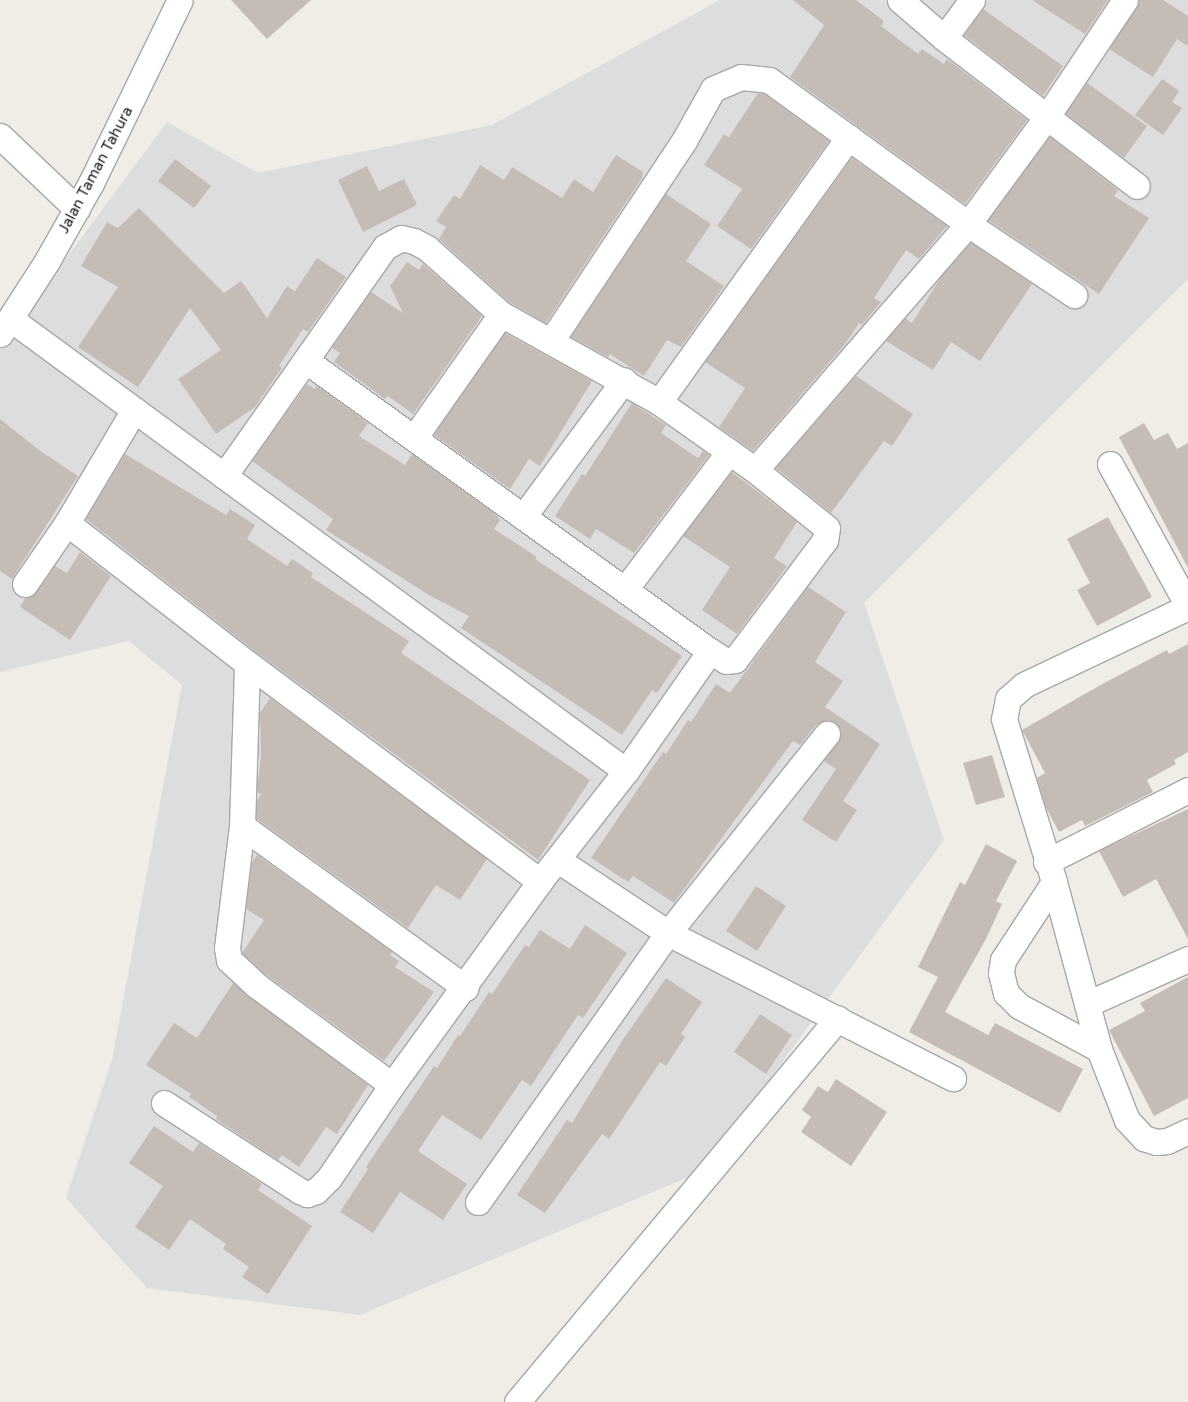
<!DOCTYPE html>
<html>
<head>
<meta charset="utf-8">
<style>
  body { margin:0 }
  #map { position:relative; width:1188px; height:1402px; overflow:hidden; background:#f0ede6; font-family:"Varela Round",sans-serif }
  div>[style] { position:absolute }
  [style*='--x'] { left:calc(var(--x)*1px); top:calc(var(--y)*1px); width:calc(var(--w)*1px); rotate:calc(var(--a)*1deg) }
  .residential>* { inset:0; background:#dedddd }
  .building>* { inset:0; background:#c5bdb5 }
  .roads { filter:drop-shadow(1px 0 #a7a7a7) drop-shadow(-1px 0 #a7a7a7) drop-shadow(0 1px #a7a7a7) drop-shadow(0 -1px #a7a7a7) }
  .street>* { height:25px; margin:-12.5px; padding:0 12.5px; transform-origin:12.5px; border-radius:12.5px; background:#fff }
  span { translate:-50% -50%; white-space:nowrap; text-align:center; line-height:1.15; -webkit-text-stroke:4.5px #fff; paint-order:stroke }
  .street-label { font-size:15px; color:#202020 }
</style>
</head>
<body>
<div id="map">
  <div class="residential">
    <i style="clip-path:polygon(720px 0,1188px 0,1188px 279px,864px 603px,944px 840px,703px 1171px,360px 1315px,147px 1288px,66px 1198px,112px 1060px,182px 685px,129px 641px,0 672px,0 348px,167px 122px,258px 173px,492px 125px)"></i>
  </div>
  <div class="building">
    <i style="clip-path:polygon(231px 0,311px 0,267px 39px)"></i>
    <i style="clip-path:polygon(793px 0,856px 0,884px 21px,881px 26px,918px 54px,922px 49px,944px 64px,947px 59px,1027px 120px,965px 204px,790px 77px,824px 25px)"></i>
    <i style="clip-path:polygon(1032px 0,1108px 0,1085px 34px)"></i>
    <i style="clip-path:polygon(1139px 0,1163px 0,1188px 16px,1188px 46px,1177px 39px,1153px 77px,1109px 49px)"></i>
    <i style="clip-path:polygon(983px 9px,1063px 66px,1043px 96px,964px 35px)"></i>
    <i style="clip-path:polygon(1162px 79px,1179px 91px,1172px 102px,1182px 108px,1163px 135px,1135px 115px)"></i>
    <i style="clip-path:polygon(1087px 83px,1147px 126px,1124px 158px,1066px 114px)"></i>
    <i style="clip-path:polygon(758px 93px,764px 94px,829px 141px,751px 249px,717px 226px,742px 189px,704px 165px,724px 134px,729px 137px)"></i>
    <i style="clip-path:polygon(1050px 137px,1118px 190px,1114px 196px,1149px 218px,1099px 294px,988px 220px)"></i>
    <i style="clip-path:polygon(616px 155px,643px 172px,642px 178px,546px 323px,509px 302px,439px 239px,446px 227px,436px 221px,454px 195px,460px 199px,480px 165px,504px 180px,512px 167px,562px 198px,574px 179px,593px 192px)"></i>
    <i style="clip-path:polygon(852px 158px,947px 226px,919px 259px,906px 250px,874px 298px,881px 302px,862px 325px,859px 323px,846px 343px,753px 451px,719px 427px,745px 388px,705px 362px)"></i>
    <i style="clip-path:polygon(175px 159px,211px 186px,194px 208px,158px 181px)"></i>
    <i style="clip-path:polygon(367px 166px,379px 191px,404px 179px,417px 205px,363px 232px,338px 180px)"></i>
    <i style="clip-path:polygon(666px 194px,711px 224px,686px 261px,724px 286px,681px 347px,667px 340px,644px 376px,610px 354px,608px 357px,571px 337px)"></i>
    <i style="clip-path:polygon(139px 208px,224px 293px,241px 281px,267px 318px,287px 286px,295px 291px,317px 258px,346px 277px,308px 332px,303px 329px,279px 366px,282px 368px,255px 407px,216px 434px,178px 379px,221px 350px,190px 308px,138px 387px,78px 347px,118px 287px,81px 266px,107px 222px,118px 228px)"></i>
    <i style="clip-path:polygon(971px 243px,1032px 284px,980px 361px,951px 342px,933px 370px,886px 341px,905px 318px,912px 323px,943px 274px)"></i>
    <i style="clip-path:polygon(407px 262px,419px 270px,423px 264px,482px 316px,413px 414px,388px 396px,385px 399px,334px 362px,340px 353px,332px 348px,371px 292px,403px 313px,390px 286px)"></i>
    <i style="clip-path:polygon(505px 333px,592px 381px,540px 466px,529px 459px,510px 489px,434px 435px)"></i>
    <i style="clip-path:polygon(856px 376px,913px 414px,892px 446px,884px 441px,831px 513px,776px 468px)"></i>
    <i style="clip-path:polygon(307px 384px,315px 389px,317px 386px,368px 423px,359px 436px,405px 465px,412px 454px,494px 513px,500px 520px,494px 529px,537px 557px,535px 559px,682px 656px,657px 693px,652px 690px,622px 735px,461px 628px,469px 616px,429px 595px,326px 530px,333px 519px,252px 461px)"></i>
    <i style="clip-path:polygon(632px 403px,666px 425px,661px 433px,698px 458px,703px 451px,709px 455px,634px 553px,596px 529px,590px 539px,555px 516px,582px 474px,585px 476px)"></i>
    <i style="clip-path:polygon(0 419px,39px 450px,78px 476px,12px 579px,0 571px)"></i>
    <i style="clip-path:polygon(1144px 423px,1154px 440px,1168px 433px,1177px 449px,1188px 443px,1188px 568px,1119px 437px)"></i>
    <i style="clip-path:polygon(125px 454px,226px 515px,230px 509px,255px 525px,247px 539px,287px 566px,292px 559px,313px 573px,311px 577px,409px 641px,401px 653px,590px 780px,538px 860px,256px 652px,86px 519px)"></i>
    <i style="clip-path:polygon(732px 472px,797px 522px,774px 558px,787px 566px,737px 634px,702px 610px,730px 567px,683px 536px)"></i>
    <i style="clip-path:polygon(1108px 517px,1152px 597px,1097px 626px,1077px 590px,1090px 583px,1067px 539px)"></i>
    <i style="clip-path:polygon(80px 552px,111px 576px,70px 640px,20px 607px,25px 598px,37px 592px,55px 566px,67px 573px)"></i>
    <i style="clip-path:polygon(808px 587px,846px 612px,815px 662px,843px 681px,825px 707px,880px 744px,843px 801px,857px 810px,836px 842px,802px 820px,836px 769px,824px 761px,841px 736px,836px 723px,829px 720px,816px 725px,800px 745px,793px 741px,674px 903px,633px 876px,628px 882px,591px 858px,663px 752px,666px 754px,688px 720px,691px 722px,716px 684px,730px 693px)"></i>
    <i style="clip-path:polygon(1188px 644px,1188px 752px,1174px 760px,1176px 764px,1147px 780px,1153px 792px,1085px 826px,1082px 820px,1059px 832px,1046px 808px,1037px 778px,1045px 773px,1022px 730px,1104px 683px,1167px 650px,1169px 654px)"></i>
    <i style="clip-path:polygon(270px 698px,487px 859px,460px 900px,436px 885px,408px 928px,257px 819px,257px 800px,261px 794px,257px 792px,261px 756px,260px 713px)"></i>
    <i style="clip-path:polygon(992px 755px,1005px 797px,976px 805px,963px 763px)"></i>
    <i style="clip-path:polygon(1188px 809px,1188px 939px,1156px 879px,1123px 897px,1099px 851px)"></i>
    <i style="clip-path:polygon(986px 844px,1017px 861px,996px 901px,1002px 904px,986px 939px,945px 1012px,988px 1035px,995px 1023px,1083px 1069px,1060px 1113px,909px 1032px,938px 977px,918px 967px,960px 882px,965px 885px)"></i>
    <i style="clip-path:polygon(257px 855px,392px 952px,390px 955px,399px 961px,395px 967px,434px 992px,384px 1061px,265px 974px,242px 953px,264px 920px,246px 909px,252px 862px)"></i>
    <i style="clip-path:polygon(756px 886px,786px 906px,757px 951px,726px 931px)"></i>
    <i style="clip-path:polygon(585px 925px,627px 953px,583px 1018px,578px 1015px,531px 1086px,522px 1080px,481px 1140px,442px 1115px,418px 1151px,467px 1184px,443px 1220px,400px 1192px,373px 1233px,340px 1212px,368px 1169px,366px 1167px,434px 1066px,437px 1068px,458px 1035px,460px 1036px,489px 992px,492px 994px,525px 945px,529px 947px,540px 930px,570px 949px)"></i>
    <i style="clip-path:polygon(1188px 977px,1188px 1098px,1154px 1116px,1109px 1030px,1145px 1011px,1140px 1003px)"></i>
    <i style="clip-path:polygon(666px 978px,702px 1002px,681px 1034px,685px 1037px,666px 1066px,660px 1062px,609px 1139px,602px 1134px,545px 1213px,517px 1195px,567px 1120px,572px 1123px,624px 1038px)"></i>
    <i style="clip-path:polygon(233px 983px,368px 1085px,337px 1134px,326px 1127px,299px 1167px,282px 1155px,278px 1160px,216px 1119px,217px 1116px,189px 1097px,191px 1094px,146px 1065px,174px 1023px,197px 1038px)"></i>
    <i style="clip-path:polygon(760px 1014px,792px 1035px,766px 1074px,734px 1052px)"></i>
    <i style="clip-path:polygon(836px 1079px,887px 1112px,851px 1166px,801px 1132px,811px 1117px,802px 1110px,818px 1086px,828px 1092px)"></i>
    <i style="clip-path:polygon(154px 1126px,193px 1152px,199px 1143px,262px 1184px,258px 1190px,312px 1226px,268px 1294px,242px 1277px,249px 1267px,223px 1249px,226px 1244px,190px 1219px,169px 1250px,135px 1227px,163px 1186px,129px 1163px)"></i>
  </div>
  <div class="roads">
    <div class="street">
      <i style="--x:900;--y:0;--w:58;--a:40.8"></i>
      <i style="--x:972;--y:0;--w:47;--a:126.4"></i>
      <i style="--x:944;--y:38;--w:243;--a:37.5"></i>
      <i style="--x:0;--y:136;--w:106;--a:43.5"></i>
      <i style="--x:12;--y:320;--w:762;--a:36.3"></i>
      <i style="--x:0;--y:334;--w:87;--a:-57.2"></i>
      <i style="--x:47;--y:261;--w:90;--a:-60.6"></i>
      <i style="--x:91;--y:183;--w:203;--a:-64.1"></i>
      <i style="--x:551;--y:341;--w:242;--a:-56.4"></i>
      <i style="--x:685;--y:139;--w:57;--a:-60.8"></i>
      <i style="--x:713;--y:89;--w:30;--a:-23"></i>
      <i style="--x:741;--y:77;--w:28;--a:6"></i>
      <i style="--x:769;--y:80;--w:246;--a:35.9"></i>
      <i style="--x:968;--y:224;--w:128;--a:33.8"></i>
      <i style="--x:659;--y:402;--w:326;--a:-54.4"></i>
      <i style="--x:134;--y:410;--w:131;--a:120.7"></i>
      <i style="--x:67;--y:523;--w:228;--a:37.9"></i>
      <i style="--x:247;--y:663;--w:365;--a:36.7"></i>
      <i style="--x:414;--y:438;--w:151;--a:-54.9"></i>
      <i style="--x:1110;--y:464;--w:162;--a:61.2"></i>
      <i style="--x:755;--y:470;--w:325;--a:-49.1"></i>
      <i style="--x:968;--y:224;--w:132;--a:-53.7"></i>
      <i style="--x:1046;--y:118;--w:142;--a:-56.2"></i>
      <i style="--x:224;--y:476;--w:280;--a:-54.9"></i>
      <i style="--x:385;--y:247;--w:18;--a:-29"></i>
      <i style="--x:401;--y:238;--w:13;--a:13"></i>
      <i style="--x:414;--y:241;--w:15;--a:28"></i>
      <i style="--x:427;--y:248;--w:99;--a:41.7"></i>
      <i style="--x:501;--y:314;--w:181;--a:29.1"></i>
      <i style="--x:659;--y:402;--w:118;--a:35.3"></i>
      <i style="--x:755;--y:470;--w:92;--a:38.9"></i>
      <i style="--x:827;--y:528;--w:12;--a:99"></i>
      <i style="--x:825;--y:540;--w:150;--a:126.9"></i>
      <i style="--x:735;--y:660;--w:9;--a:174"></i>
      <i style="--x:726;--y:661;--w:19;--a:-148"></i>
      <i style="--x:523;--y:517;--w:170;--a:-53.6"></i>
      <i style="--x:25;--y:584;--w:74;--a:-55.5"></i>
      <i style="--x:626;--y:588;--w:171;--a:-52.9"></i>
      <i style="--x:1188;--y:607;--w:182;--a:154.6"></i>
      <i style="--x:1024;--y:685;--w:21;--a:139"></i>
      <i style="--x:1008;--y:699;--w:20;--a:101"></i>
      <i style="--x:1004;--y:719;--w:170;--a:72.9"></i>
      <i style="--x:1054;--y:882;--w:173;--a:74.9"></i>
      <i style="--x:1099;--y:1049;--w:76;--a:68.5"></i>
      <i style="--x:1127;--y:1120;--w:25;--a:47"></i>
      <i style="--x:1144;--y:1138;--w:13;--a:18"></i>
      <i style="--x:1156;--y:1142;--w:11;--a:-5"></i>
      <i style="--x:1167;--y:1141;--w:23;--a:-25"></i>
      <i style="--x:242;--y:826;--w:163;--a:-88.2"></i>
      <i style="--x:558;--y:860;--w:132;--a:33.6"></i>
      <i style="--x:668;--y:933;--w:320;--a:27"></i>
      <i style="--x:1046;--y:862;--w:159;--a:-26.9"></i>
      <i style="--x:1054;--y:882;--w:93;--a:123.2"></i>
      <i style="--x:1003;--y:960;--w:13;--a:99"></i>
      <i style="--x:1001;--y:973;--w:21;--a:76"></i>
      <i style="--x:1006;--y:993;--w:18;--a:45"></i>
      <i style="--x:1019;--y:1006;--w:91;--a:28.3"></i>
      <i style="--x:1087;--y:1004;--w:111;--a:-24"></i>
      <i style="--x:392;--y:1085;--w:169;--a:-143.7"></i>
      <i style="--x:256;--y:985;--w:37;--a:-137"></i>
      <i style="--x:229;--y:960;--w:12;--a:-99"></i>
      <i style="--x:227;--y:948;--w:123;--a:-83"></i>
      <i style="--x:242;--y:826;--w:276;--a:35.9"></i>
      <i style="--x:164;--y:1103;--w:162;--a:32.9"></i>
      <i style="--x:300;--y:1191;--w:8;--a:23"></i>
      <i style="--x:307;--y:1194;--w:9;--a:-18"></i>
      <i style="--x:316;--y:1191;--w:18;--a:-45"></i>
      <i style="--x:329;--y:1178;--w:112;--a:-55.9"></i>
      <i style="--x:392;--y:1085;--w:252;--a:-54"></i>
      <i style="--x:540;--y:881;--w:140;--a:-52"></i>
      <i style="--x:626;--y:771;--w:146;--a:-55"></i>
      <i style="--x:710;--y:651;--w:496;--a:-144.3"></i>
      <i style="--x:478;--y:1202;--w:329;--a:-54.8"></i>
      <i style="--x:668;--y:933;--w:255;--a:-51.4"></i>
      <i style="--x:517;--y:1402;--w:500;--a:-50.11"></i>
    </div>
  </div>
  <div class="street-label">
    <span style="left:96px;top:170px;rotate:-62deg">Jalan Taman Tahura</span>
  </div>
</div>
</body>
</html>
